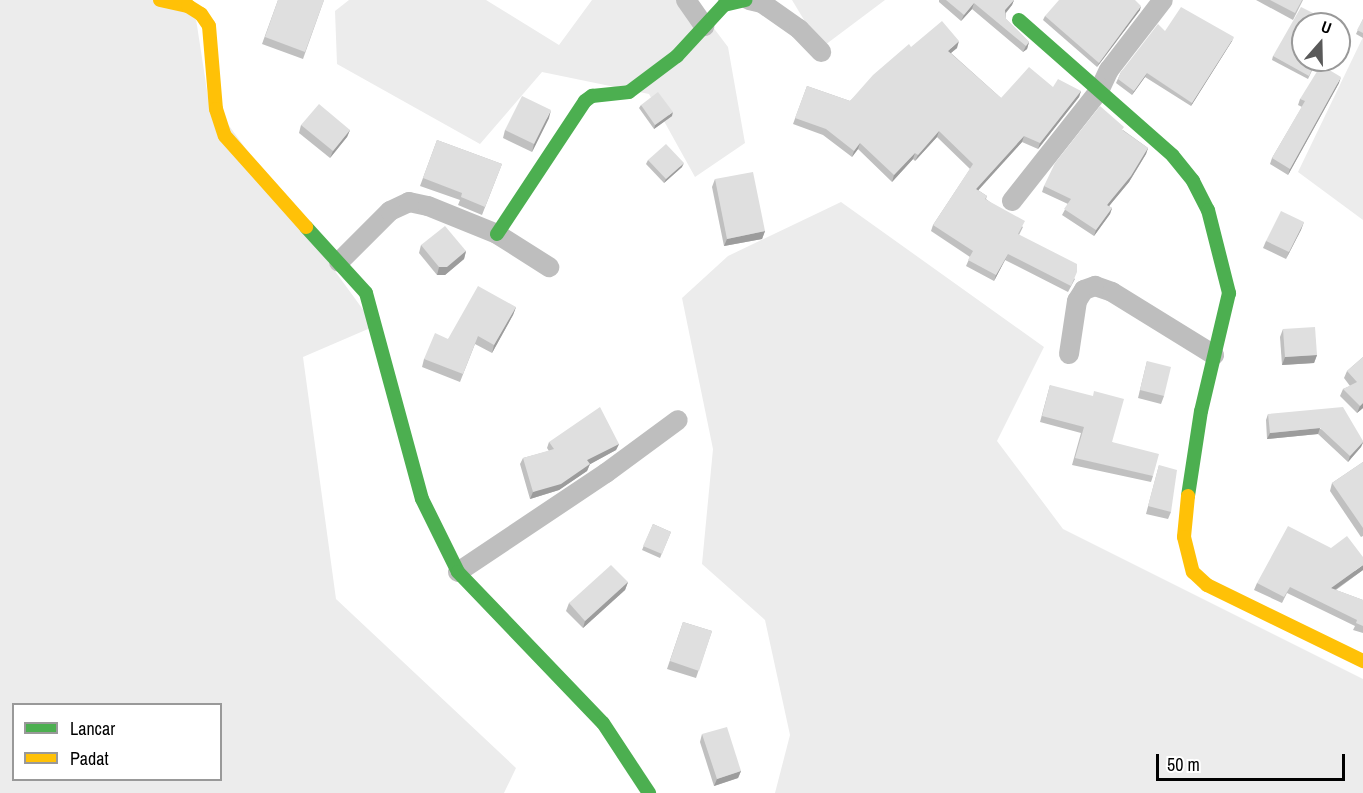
<!DOCTYPE html>
<html>
<head>
<meta charset="utf-8">
<style>
  body { margin:0 }
  #map { position:relative; width:1363px; height:793px; overflow:hidden; background:#fff; font-family:"Archivo Narrow",sans-serif }
  div>[style] { position:absolute }
  [style*='--x'] { left:calc(var(--x)*1px); top:calc(var(--y)*1px); width:calc(var(--w)*1px); rotate:calc(var(--a)*1deg) }
  .green>* { inset:0; background:#ececec }
  .street>* { height:20px; margin:-10px; padding:0 10px; transform-origin:10px; border-radius:10px; background:#bebebe }
  .fast>* { height:14px; margin:-7px; padding:0 7px; transform-origin:7px; border-radius:7px; background:#4caf50 }
  .slow>* { height:14px; margin:-7px; padding:0 7px; transform-origin:7px; border-radius:7px; background:#ffc107 }
  .wall>* { inset:0; background:#c0c0c0 }
  .shaded-wall>* { inset:0; background:#9c9c9c }
  .building>* { inset:0; background:#dfdfdf }
  span { translate:-50% -50%; white-space:nowrap; text-align:center; line-height:1.15; -webkit-text-stroke:5px #fff; paint-order:stroke }
  .legend { position:absolute; left:12px; top:703px; width:210px; height:78px; box-sizing:border-box; background:#fff; border:2px solid #999; margin:0; padding:8px 10px; list-style:none; font-size:18px; color:#000 }
  .legend li { display:flex; align-items:center; gap:12px; height:30px }
  .legend b { width:30px; border:2px solid #999 }
  .north { position:absolute; left:1291px; top:12px; width:60px; height:60px; box-sizing:border-box; background:#fff; border:2px solid #999; border-radius:50%; rotate:20deg; font-size:16px; font-weight:700; line-height:24px; text-align:center; color:#000 }
  .north::after { content:''; display:block; margin:auto; width:21px; height:27px; background:#595959; clip-path:polygon(50% 0,100% 100%,50% 72%,0 100%) }
  .scale { position:absolute; left:1156px; top:754px; width:189px; height:27px; box-sizing:border-box; border:3px solid #000; border-top:0; padding-left:8px; font-size:18px; line-height:21px; white-space:nowrap; color:#000; -webkit-text-stroke:4px #fff; paint-order:stroke }
</style>
</head>
<body>
<div id="map">
  <div class="green">
    <i style="clip-path:polygon(evenodd,0 0,171px 0,196px 19px,208px 97px,375px 326px,303px 357px,336px 599px,516px 768px,504px 793px,0 793px,0 0,14px 704px,220px 704px,220px 780px,14px 780px,14px 704px)"></i>
    <i style="clip-path:polygon(349px 0,486px 0,559px 45px,592px 0,697px 0,694px 2px,728px 47px,745px 143px,695px 177px,649px 94px,542px 72px,480px 144px,337px 64px,335px 11px)"></i>
    <i style="clip-path:polygon(792px 0,885px 0,821px 48px)"></i>
    <i style="clip-path:polygon(1363px 37px,1363px 220px,1298px 172px)"></i>
    <i style="clip-path:polygon(841px 202px,1044px 347px,997px 441px,1063px 529px,1363px 679px,1363px 793px,775px 793px,790px 735px,765px 620px,702px 564px,713px 449px,682px 298px,728px 256px)"></i>
  </div>
  <div class="street">
    <i style="--x:686;--y:0;--w:32;--a:55"></i>
    <i style="--x:749;--y:0;--w:13;--a:13"></i>
    <i style="--x:762;--y:3;--w:45;--a:35.1"></i>
    <i style="--x:799;--y:29;--w:32;--a:46"></i>
    <i style="--x:1012;--y:201;--w:140;--a:-51.7"></i>
    <i style="--x:1099;--y:91;--w:23;--a:-65"></i>
    <i style="--x:1109;--y:70;--w:88;--a:-52.4"></i>
    <i style="--x:339;--y:262;--w:72;--a:-45"></i>
    <i style="--x:390;--y:211;--w:21;--a:-25"></i>
    <i style="--x:409;--y:202;--w:19;--a:12"></i>
    <i style="--x:428;--y:206;--w:74;--a:22.1"></i>
    <i style="--x:497;--y:234;--w:62;--a:32.4"></i>
    <i style="--x:1069;--y:354;--w:54;--a:-81.4"></i>
    <i style="--x:1077;--y:301;--w:13;--a:-58"></i>
    <i style="--x:1084;--y:290;--w:12;--a:-20"></i>
    <i style="--x:1095;--y:286;--w:18;--a:19"></i>
    <i style="--x:1112;--y:292;--w:120;--a:31.7"></i>
    <i style="--x:458;--y:572;--w:178;--a:-33.8"></i>
    <i style="--x:606;--y:473;--w:89;--a:-36.4"></i>
  </div>
  <div class="fast">
    <i style="--x:1019;--y:20;--w:205;--a:41.4"></i>
    <i style="--x:1173;--y:156;--w:32;--a:51"></i>
    <i style="--x:1193;--y:181;--w:33;--a:63"></i>
    <i style="--x:1208;--y:210;--w:86;--a:75.8"></i>
    <i style="--x:1229;--y:293;--w:121;--a:103.3"></i>
    <i style="--x:1201;--y:411;--w:86;--a:98.7"></i>
    <i style="--x:306;--y:227;--w:89;--a:47.7"></i>
    <i style="--x:366;--y:293;--w:213;--a:74.8"></i>
    <i style="--x:422;--y:499;--w:81;--a:63.7"></i>
    <i style="--x:458;--y:572;--w:209;--a:46.2"></i>
    <i style="--x:603;--y:723;--w:84;--a:56.7"></i>
    <i style="--x:497;--y:234;--w:159;--a:-56.5"></i>
    <i style="--x:585;--y:101;--w:9;--a:-36"></i>
    <i style="--x:592;--y:96;--w:37;--a:-6"></i>
    <i style="--x:629;--y:92;--w:60;--a:-36.9"></i>
    <i style="--x:677;--y:56;--w:69;--a:-47.3"></i>
    <i style="--x:724;--y:5;--w:22;--a:-13"></i>
  </div>
  <div class="slow">
    <i style="--x:160;--y:0;--w:29;--a:12"></i>
    <i style="--x:188;--y:6;--w:15;--a:32"></i>
    <i style="--x:201;--y:14;--w:14;--a:56"></i>
    <i style="--x:209;--y:26;--w:83;--a:85.2"></i>
    <i style="--x:216;--y:109;--w:28;--a:72"></i>
    <i style="--x:225;--y:136;--w:122;--a:48.3"></i>
    <i style="--x:1188;--y:496;--w:41;--a:95.6"></i>
    <i style="--x:1184;--y:537;--w:36;--a:76"></i>
    <i style="--x:1193;--y:572;--w:19;--a:43"></i>
    <i style="--x:1207;--y:585;--w:174;--a:26"></i>
  </div>
  <div class="wall">
    <i style="clip-path:polygon(278px 0,324px 0,303px 59px,262px 44px)"></i>
    <i style="clip-path:polygon(939px 0,1014px 0,1012px 5px,1006px 13px,1006px 19px,1029px 42px,1027px 49px,1023px 52px,972px 9px,961px 21px,939px 2px)"></i>
    <i style="clip-path:polygon(1256px 0,1303px 0,1293px 20px)"></i>
    <i style="clip-path:polygon(1140px 10px,1097px 67px,1043px 20px,1045px 16px)"></i>
    <i style="clip-path:polygon(1363px 19px,1363px 38px,1356px 34px)"></i>
    <i style="clip-path:polygon(1165px 31px,1232px 41px,1191px 106px,1145px 77px,1132px 95px,1116px 83px,1121px 72px)"></i>
    <i style="clip-path:polygon(911px 47px,957px 48px,951px 53px,1001px 98px,1053px 87px,1081px 91px,1079px 97px,1038px 149px,1022px 142px,978px 190px,987px 196px,986px 199px,1023px 227px,1019px 235px,1075px 279px,1068px 292px,1005px 260px,994px 281px,966px 266px,970px 257px,931px 231px,933px 225px,970px 169px,937px 137px,915px 161px,913px 159px,892px 182px,858px 149px,852px 157px,823px 135px,793px 124px,807px 86px,850px 101px)"></i>
    <i style="clip-path:polygon(1273px 56px,1317px 60px,1308px 79px,1272px 60px)"></i>
    <i style="clip-path:polygon(1339px 83px,1288px 175px,1270px 164px,1272px 158px,1302px 107px,1298px 105px,1300px 99px)"></i>
    <i style="clip-path:polygon(641px 105px,672px 116px,654px 129px,639px 108px)"></i>
    <i style="clip-path:polygon(549px 118px,532px 152px,503px 138px,505px 130px)"></i>
    <i style="clip-path:polygon(301px 125px,350px 130px,347px 137px,330px 158px,299px 133px)"></i>
    <i style="clip-path:polygon(1123px 130px,1148px 148px,1146px 154px,1129px 182px,1109px 206px,1112px 208px,1110px 214px,1094px 236px,1062px 215px,1068px 204px,1042px 192px,1044px 186px)"></i>
    <i style="clip-path:polygon(437px 140px,502px 164px,482px 215px,458px 205px,460px 200px,420px 186px)"></i>
    <i style="clip-path:polygon(648px 160px,682px 167px,664px 183px,646px 164px)"></i>
    <i style="clip-path:polygon(715px 179px,765px 231px,762px 239px,724px 246px,712px 187px)"></i>
    <i style="clip-path:polygon(1304px 222px,1286px 259px,1263px 248px,1266px 241px)"></i>
    <i style="clip-path:polygon(421px 245px,466px 251px,464px 259px,445px 275px,437px 275px,419px 253px)"></i>
    <i style="clip-path:polygon(516px 307px,513px 315px,492px 353px,475px 344px,460px 382px,422px 367px,424px 359px,448px 339px)"></i>
    <i style="clip-path:polygon(1283px 329px,1317px 355px,1314px 363px,1282px 365px,1280px 337px)"></i>
    <i style="clip-path:polygon(1363px 357px,1363px 408px,1357px 413px,1340px 396px,1343px 389px,1350px 386px,1344px 378px,1347px 371px)"></i>
    <i style="clip-path:polygon(1147px 361px,1164px 396px,1161px 404px,1138px 398px)"></i>
    <i style="clip-path:polygon(1050px 385px,1112px 442px,1153px 476px,1151px 482px,1072px 465px,1081px 433px,1040px 422px)"></i>
    <i style="clip-path:polygon(1268px 414px,1363px 441px,1363px 443px,1361px 447px,1348px 462px,1318px 434px,1267px 439px,1266px 420px)"></i>
    <i style="clip-path:polygon(549px 442px,619px 444px,616px 450px,590px 464px,587px 471px,559px 490px,530px 499px,520px 464px,523px 458px,549px 451px,547px 448px)"></i>
    <i style="clip-path:polygon(1363px 462px,1363px 536px,1361px 537px,1330px 491px,1332px 483px)"></i>
    <i style="clip-path:polygon(1159px 465px,1171px 512px,1168px 519px,1146px 514px)"></i>
    <i style="clip-path:polygon(653px 524px,671px 532px,660px 558px,642px 550px)"></i>
    <i style="clip-path:polygon(1363px 570px,1336px 590px,1363px 600px,1363px 633px,1353px 630px,1355px 626px,1287px 593px,1282px 603px,1254px 590px,1257px 583px)"></i>
    <i style="clip-path:polygon(628px 582px,625px 590px,583px 628px,566px 611px,569px 603px)"></i>
    <i style="clip-path:polygon(683px 622px,712px 631px,696px 678px,667px 669px)"></i>
    <i style="clip-path:polygon(702px 734px,741px 771px,738px 778px,714px 786px,700px 742px)"></i>
  </div>
  <div class="shaded-wall">
    <i style="clip-path:polygon(1014px 0,1012px 5px,1003px 16px,1005px 10px)"></i>
    <i style="clip-path:polygon(974px 3px,972px 9px,961px 21px,964px 15px)"></i>
    <i style="clip-path:polygon(1141px 6px,1140px 10px,1097px 67px,1099px 63px)"></i>
    <i style="clip-path:polygon(1234px 37px,1232px 41px,1191px 106px,1192px 103px)"></i>
    <i style="clip-path:polygon(959px 41px,957px 48px,946px 57px,948px 51px)"></i>
    <i style="clip-path:polygon(1029px 42px,1027px 49px,1023px 52px,1026px 46px)"></i>
    <i style="clip-path:polygon(1147px 73px,1145px 77px,1132px 95px,1134px 91px)"></i>
    <i style="clip-path:polygon(1341px 77px,1339px 83px,1288px 175px,1290px 169px)"></i>
    <i style="clip-path:polygon(1081px 91px,1079px 97px,1038px 149px,1040px 143px)"></i>
    <i style="clip-path:polygon(551px 110px,549px 118px,532px 152px,534px 144px)"></i>
    <i style="clip-path:polygon(673px 112px,672px 116px,654px 129px,655px 125px)"></i>
    <i style="clip-path:polygon(350px 130px,347px 137px,330px 158px,333px 151px)"></i>
    <i style="clip-path:polygon(939px 131px,937px 137px,915px 161px,918px 155px)"></i>
    <i style="clip-path:polygon(1024px 136px,1022px 142px,974px 195px,976px 189px)"></i>
    <i style="clip-path:polygon(860px 143px,858px 149px,852px 157px,854px 151px)"></i>
    <i style="clip-path:polygon(1148px 148px,1146px 154px,1129px 182px,1105px 211px,1107px 205px)"></i>
    <i style="clip-path:polygon(915px 153px,913px 159px,892px 182px,894px 175px)"></i>
    <i style="clip-path:polygon(684px 163px,682px 167px,664px 183px,666px 179px)"></i>
    <i style="clip-path:polygon(1112px 208px,1110px 214px,1094px 236px,1096px 230px)"></i>
    <i style="clip-path:polygon(1304px 222px,1301px 230px,1286px 259px,1289px 252px)"></i>
    <i style="clip-path:polygon(765px 231px,762px 239px,724px 246px,727px 239px)"></i>
    <i style="clip-path:polygon(466px 251px,464px 259px,445px 275px,437px 275px,439px 267px)"></i>
    <i style="clip-path:polygon(1008px 254px,1005px 260px,994px 281px,996px 275px)"></i>
    <i style="clip-path:polygon(516px 307px,513px 315px,492px 353px,494px 345px)"></i>
    <i style="clip-path:polygon(1317px 355px,1314px 363px,1282px 365px,1285px 357px)"></i>
    <i style="clip-path:polygon(1363px 403px,1363px 408px,1357px 413px,1360px 406px)"></i>
    <i style="clip-path:polygon(1320px 428px,1318px 434px,1267px 439px,1270px 433px)"></i>
    <i style="clip-path:polygon(1363px 442px,1361px 447px,1348px 462px,1350px 456px)"></i>
    <i style="clip-path:polygon(619px 444px,616px 450px,585px 467px,587px 460px)"></i>
    <i style="clip-path:polygon(590px 464px,587px 471px,559px 490px,530px 499px,533px 492px)"></i>
    <i style="clip-path:polygon(1363px 565px,1363px 570px,1329px 594px,1331px 588px)"></i>
    <i style="clip-path:polygon(628px 582px,625px 590px,583px 628px,585px 621px)"></i>
    <i style="clip-path:polygon(741px 771px,738px 778px,714px 786px,717px 779px)"></i>
  </div>
  <div class="building">
    <i style="clip-path:polygon(278px 0,324px 0,305px 52px,265px 37px)"></i>
    <i style="clip-path:polygon(946px 0,1014px 0,1005px 10px,1006px 19px,1029px 42px,1026px 46px,974px 3px,964px 15px)"></i>
    <i style="clip-path:polygon(1059px 0,1135px 0,1141px 6px,1099px 63px,1045px 16px)"></i>
    <i style="clip-path:polygon(1270px 0,1302px 0,1295px 13px)"></i>
    <i style="clip-path:polygon(1181px 7px,1234px 37px,1192px 103px,1147px 73px,1134px 91px,1118px 79px,1121px 72px,1158px 24px,1165px 31px)"></i>
    <i style="clip-path:polygon(1301px 7px,1333px 23px,1333px 24px,1303px 24px,1303px 60px,1316px 60px,1309px 76px,1273px 56px)"></i>
    <i style="clip-path:polygon(1363px 19px,1363px 33px,1357px 30px)"></i>
    <i style="clip-path:polygon(942px 21px,959px 41px,948px 51px,1001px 98px,1029px 67px,1053px 87px,1058px 79px,1081px 91px,1040px 143px,1024px 136px,976px 189px,987px 196px,985px 199px,1025px 221px,1018px 234px,1077px 264px,1077px 272px,1071px 286px,1008px 254px,996px 275px,968px 260px,973px 251px,933px 225px,973px 164px,939px 131px,918px 155px,915px 153px,894px 175px,860px 143px,854px 151px,826px 129px,795px 118px,807px 86px,850px 101px,873px 75px,909px 44px,911px 47px)"></i>
    <i style="clip-path:polygon(1321px 65px,1341px 77px,1290px 169px,1272px 158px,1305px 101px,1300px 99px)"></i>
    <i style="clip-path:polygon(658px 92px,673px 112px,655px 125px,641px 105px)"></i>
    <i style="clip-path:polygon(522px 96px,551px 110px,534px 144px,505px 130px)"></i>
    <i style="clip-path:polygon(319px 104px,350px 130px,333px 151px,301px 125px)"></i>
    <i style="clip-path:polygon(1100px 106px,1124px 127px,1122px 130px,1148px 148px,1131px 176px,1107px 205px,1112px 208px,1096px 230px,1064px 209px,1071px 199px,1044px 186px,1055px 163px)"></i>
    <i style="clip-path:polygon(437px 140px,502px 164px,485px 207px,461px 197px,462px 193px,423px 178px)"></i>
    <i style="clip-path:polygon(666px 144px,684px 163px,666px 179px,648px 160px)"></i>
    <i style="clip-path:polygon(753px 172px,765px 231px,727px 239px,715px 179px)"></i>
    <i style="clip-path:polygon(1281px 211px,1304px 222px,1289px 252px,1266px 241px)"></i>
    <i style="clip-path:polygon(445px 226px,466px 251px,447px 267px,439px 267px,421px 245px)"></i>
    <i style="clip-path:polygon(478px 286px,516px 307px,494px 345px,478px 336px,463px 374px,424px 359px,435px 333px,448px 339px)"></i>
    <i style="clip-path:polygon(1315px 327px,1317px 355px,1285px 357px,1283px 329px)"></i>
    <i style="clip-path:polygon(1363px 357px,1363px 403px,1360px 406px,1343px 389px,1357px 382px,1347px 371px)"></i>
    <i style="clip-path:polygon(1147px 361px,1171px 367px,1164px 396px,1140px 390px)"></i>
    <i style="clip-path:polygon(1050px 385px,1093px 396px,1094px 391px,1124px 399px,1112px 442px,1159px 454px,1153px 476px,1075px 458px,1084px 427px,1042px 416px)"></i>
    <i style="clip-path:polygon(600px 407px,619px 444px,587px 460px,590px 464px,561px 484px,533px 492px,523px 458px,554px 449px,549px 442px)"></i>
    <i style="clip-path:polygon(1343px 407px,1363px 441px,1363px 442px,1350px 456px,1320px 428px,1270px 433px,1268px 414px)"></i>
    <i style="clip-path:polygon(1363px 462px,1363px 528px,1332px 483px)"></i>
    <i style="clip-path:polygon(1159px 465px,1177px 470px,1171px 512px,1148px 506px)"></i>
    <i style="clip-path:polygon(653px 524px,671px 532px,662px 554px,643px 546px)"></i>
    <i style="clip-path:polygon(1288px 526px,1331px 548px,1347px 536px,1363px 557px,1363px 565px,1331px 588px,1363px 600px,1363px 626px,1356px 623px,1357px 620px,1290px 587px,1284px 597px,1257px 583px)"></i>
    <i style="clip-path:polygon(611px 565px,628px 582px,585px 621px,569px 603px)"></i>
    <i style="clip-path:polygon(683px 622px,712px 631px,699px 671px,670px 661px)"></i>
    <i style="clip-path:polygon(727px 727px,741px 771px,717px 779px,702px 734px)"></i>
  </div>
  <ul class="legend">
  <li><b style="height:8px;background:#4caf50"></b>Lancar</li>
  <li><b style="height:8px;background:#ffc107"></b>Padat</li>
  </ul>
  <div class="north">U</div>
  <div class="scale">50 m</div>
</div>
</body>
</html>
